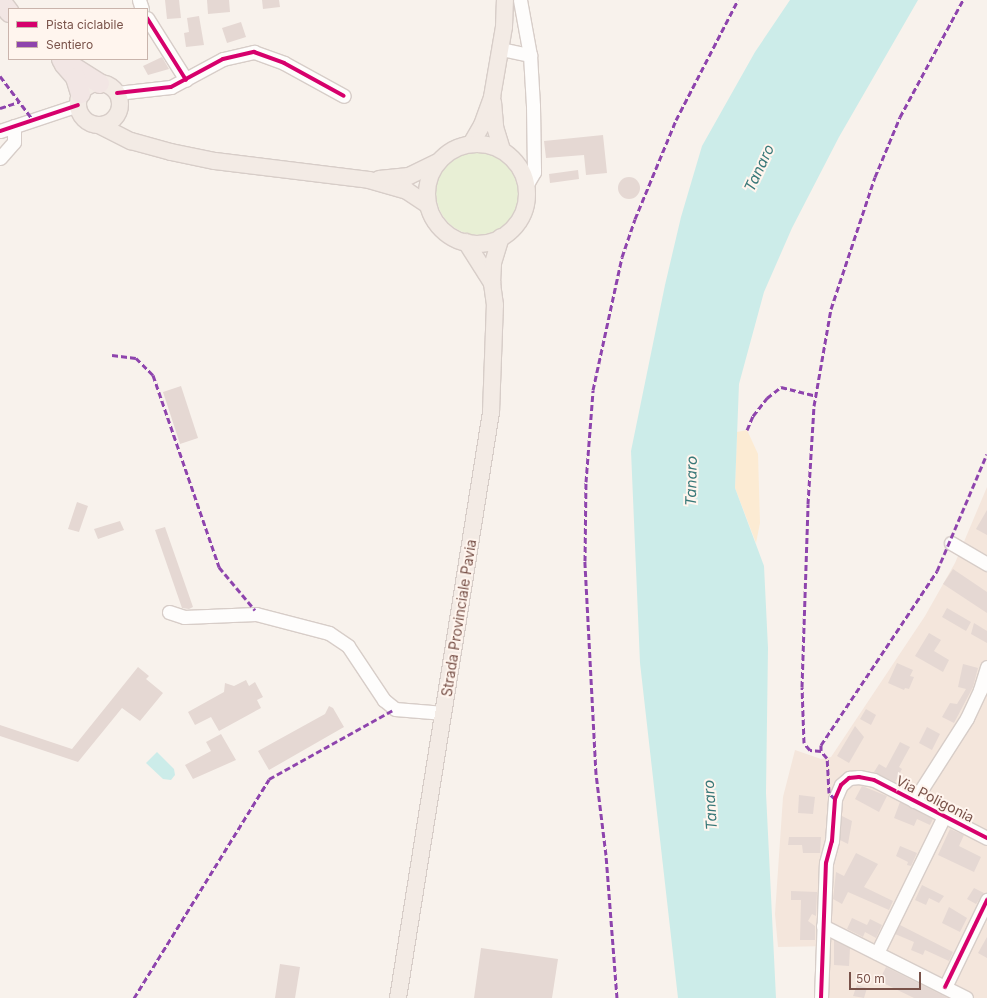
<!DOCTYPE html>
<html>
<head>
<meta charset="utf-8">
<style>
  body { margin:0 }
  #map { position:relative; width:987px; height:998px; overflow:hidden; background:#f8f2ec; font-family:Inter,sans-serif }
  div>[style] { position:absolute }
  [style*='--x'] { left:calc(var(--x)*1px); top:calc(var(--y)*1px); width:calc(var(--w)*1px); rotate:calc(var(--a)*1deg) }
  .residential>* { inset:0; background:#f4e6dc }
  .green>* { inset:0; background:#e8efd5 }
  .round { border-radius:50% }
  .sand>* { inset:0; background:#fcebd3 }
  .water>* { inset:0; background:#ccece9 }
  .building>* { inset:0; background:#e5d8d3 }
  .roads { filter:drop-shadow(1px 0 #d7cdc8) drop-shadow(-1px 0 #d7cdc8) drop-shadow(0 1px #d7cdc8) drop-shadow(0 -1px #d7cdc8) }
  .minor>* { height:13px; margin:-6.5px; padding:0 6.5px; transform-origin:6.5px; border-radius:6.5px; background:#fefdfc }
  .major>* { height:16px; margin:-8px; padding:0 8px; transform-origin:8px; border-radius:8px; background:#f3ebe5 }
  .major>.ring { margin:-8px; padding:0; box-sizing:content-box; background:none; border:16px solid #f3ebe5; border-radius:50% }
  .highway>* { height:19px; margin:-9.5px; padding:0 9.5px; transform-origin:9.5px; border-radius:9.5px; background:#f2e6e4 }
  .quiet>* { height:3px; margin-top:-1.5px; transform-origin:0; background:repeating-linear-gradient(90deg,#8e44ad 0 6px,transparent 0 9px) }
  .cycleway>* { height:4px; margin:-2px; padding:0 2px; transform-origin:2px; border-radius:2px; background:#d6006c }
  span { translate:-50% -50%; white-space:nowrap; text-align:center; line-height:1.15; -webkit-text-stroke:4px #fff5ee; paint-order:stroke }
  .street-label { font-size:14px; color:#795249 }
  .water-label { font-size:15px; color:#387878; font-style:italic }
  .legend { position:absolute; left:8px; top:8px; width:140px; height:52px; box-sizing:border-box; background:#fff5ee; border:1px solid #c9b4ac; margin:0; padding:5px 7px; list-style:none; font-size:12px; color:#795249 }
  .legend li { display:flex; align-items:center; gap:8px; height:20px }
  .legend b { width:20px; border:1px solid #c9b4ac }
  .scale { position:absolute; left:849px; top:972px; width:72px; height:18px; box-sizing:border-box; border:2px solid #795249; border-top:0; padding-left:5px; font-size:12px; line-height:14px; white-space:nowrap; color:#795249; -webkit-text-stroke:3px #fff5ee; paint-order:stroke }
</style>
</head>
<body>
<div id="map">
  <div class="residential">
    <i style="clip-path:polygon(987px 487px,987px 998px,828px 998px,830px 946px,778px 947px,775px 914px,783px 797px,795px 750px,821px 759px,831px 757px,925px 616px,955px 563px)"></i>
  </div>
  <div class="green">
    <i class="round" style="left:436px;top:151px;width:84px;height:84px"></i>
  </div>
  <div class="sand">
    <i style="clip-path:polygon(747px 430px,758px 454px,760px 523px,756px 543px,735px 488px,737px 432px)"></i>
  </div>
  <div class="water">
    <i style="clip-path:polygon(790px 0,918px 0,839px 137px,792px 228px,764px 292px,739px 384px,735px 488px,764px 566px,768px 648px,766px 793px,776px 998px,678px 998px,640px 663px,631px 451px,665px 285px,681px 217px,702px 146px,755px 52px)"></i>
    <i style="clip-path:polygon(157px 752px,174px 769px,175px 775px,171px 780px,163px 779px,146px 763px)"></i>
  </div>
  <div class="building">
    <i style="clip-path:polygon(165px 0,179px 0,181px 18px,167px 19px)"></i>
    <i style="clip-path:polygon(207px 0,229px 0,230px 12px,208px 14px)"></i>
    <i style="clip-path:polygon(262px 0,279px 0,280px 7px,263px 9px)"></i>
    <i style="clip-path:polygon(199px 16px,204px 45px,186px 47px,184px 33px,189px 32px,187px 18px)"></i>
    <i style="clip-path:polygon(241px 22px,246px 37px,227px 43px,222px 28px)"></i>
    <i style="clip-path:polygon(162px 57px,169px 69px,148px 75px,143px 66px)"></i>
    <i style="clip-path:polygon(603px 135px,607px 173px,586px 175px,584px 155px,546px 158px,544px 141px)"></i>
    <i style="clip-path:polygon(578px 170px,579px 179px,550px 183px,549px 174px)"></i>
    <i class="round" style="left:618px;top:177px;width:22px;height:22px"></i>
    <i style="clip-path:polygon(181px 386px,198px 438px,180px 444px,163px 392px)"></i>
    <i style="clip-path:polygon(77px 502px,88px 506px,79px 532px,68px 529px)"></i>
    <i style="clip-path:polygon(987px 510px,987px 535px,976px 529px)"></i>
    <i style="clip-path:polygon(120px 521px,124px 530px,98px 539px,94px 529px)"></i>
    <i style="clip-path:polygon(165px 527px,193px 607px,189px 609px,182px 608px,155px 530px)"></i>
    <i style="clip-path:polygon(953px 569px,987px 592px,987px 613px,943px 584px)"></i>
    <i style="clip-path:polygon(947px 608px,971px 622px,966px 631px,942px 617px)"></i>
    <i style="clip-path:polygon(974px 623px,987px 631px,987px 643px,971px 634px)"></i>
    <i style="clip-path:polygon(929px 633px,941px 640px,934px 651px,949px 660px,943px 672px,915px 656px)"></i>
    <i style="clip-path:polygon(897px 663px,913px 670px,910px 676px,914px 677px,909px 689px,905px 688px,904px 690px,888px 683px)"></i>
    <i style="clip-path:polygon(963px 664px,978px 668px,973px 687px,954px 723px,942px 717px,950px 703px,957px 704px,966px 689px,958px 687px)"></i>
    <i style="clip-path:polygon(138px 667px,149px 676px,146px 679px,163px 693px,140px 721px,122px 708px,78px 762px,0 736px,0 725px,72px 749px)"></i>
    <i style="clip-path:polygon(246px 680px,249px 686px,255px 682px,263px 697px,257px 700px,261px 708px,219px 731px,211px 717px,195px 725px,188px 712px,224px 692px,225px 683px,234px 686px)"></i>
    <i style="clip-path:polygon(329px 706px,333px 708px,344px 727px,269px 770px,258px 751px,325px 714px)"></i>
    <i style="clip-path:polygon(866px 709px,876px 715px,871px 725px,860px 719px)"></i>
    <i style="clip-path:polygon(855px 726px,864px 737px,849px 763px,837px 756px)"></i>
    <i style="clip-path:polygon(927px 727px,940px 734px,932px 750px,919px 743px)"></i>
    <i style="clip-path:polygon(221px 734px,236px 760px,193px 779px,185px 765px,211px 751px,206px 742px)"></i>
    <i style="clip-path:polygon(900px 742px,910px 747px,899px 767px,902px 769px,895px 782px,874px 772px,879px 764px,886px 768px)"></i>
    <i style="clip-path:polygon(862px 786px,887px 796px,879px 812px,855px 799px)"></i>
    <i style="clip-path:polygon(799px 795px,815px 797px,813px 814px,798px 813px)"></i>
    <i style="clip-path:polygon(900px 802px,933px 819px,930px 825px,917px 819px,914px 826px,894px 818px)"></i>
    <i style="clip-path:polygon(842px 816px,852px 821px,848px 844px,840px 840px)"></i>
    <i style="clip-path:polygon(950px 829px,964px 835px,959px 846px,981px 857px,974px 872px,938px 855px)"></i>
    <i style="clip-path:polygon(789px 837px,821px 837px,820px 853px,803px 853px,802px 845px,788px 845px)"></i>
    <i style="clip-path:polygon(900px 846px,917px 853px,911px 866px,907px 865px,908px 862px,896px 856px)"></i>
    <i style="clip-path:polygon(856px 853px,878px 864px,864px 887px,893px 901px,889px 910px,848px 892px,842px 904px,833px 899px,836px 872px,844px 876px)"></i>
    <i style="clip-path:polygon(922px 885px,944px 896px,939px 903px,929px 898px,926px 905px,915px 900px)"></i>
    <i style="clip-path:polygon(974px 888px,984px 893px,976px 904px,967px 899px)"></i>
    <i style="clip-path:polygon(791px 891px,817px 892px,816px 916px,812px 914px,808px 921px,815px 926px,815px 940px,800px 940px,801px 900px,791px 900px)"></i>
    <i style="clip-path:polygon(949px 907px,967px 918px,960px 932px,942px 923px)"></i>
    <i style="clip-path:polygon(852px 918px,867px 925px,870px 919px,882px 925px,876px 938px,865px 932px,863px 937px,847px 929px)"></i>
    <i style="clip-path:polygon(900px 925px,953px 952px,949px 961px,925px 950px,923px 955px,911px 950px,914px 942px,895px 934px)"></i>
    <i style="clip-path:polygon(987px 937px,987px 958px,978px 953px)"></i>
    <i style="clip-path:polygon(834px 940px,850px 948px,849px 966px,834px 965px)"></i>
    <i style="clip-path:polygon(481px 948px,558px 959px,552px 998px,474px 998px)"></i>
    <i style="clip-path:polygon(280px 964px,300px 967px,295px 998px,275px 998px)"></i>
    <i style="clip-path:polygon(886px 967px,948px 998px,914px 998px,879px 981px)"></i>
    <i style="clip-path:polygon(857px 985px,867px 988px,864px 998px,853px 996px)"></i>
  </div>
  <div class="roads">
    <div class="minor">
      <i style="--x:139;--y:0;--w:9;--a:72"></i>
      <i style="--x:520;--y:0;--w:56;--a:79.7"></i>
      <i style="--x:530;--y:55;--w:51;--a:86.6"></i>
      <i style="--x:533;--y:106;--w:66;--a:89.1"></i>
      <i style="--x:534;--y:172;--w:16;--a:120"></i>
      <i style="--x:147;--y:18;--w:73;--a:57.8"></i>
      <i style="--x:501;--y:49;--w:30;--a:12"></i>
      <i style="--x:117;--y:93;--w:54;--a:-6.3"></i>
      <i style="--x:171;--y:87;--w:59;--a:-28.3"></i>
      <i style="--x:223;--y:59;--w:32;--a:-13"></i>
      <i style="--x:254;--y:52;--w:32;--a:20"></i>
      <i style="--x:284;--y:63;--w:68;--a:28.8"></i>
      <i style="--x:0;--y:131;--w:82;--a:-18.4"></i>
      <i style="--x:0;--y:158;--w:21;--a:-49"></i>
      <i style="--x:14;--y:142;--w:16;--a:-90"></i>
      <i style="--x:951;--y:543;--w:42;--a:30.3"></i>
      <i style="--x:169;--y:612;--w:16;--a:18"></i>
      <i style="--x:184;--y:617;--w:72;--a:-2.4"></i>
      <i style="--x:256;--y:614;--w:75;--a:14.6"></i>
      <i style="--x:329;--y:633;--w:23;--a:34"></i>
      <i style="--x:348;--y:646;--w:65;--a:56.3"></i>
      <i style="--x:384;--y:700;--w:14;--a:39"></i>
      <i style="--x:395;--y:709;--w:49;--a:4.7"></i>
      <i style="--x:914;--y:801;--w:98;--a:-57.4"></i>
      <i style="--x:967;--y:718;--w:31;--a:-65"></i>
      <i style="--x:980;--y:690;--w:24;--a:-73"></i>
      <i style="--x:823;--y:926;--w:160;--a:26.7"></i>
      <i style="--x:877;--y:953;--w:153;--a:-63.9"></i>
      <i style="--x:945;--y:987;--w:97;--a:-64.2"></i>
      <i style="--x:821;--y:998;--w:135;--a:-87.9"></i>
      <i style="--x:826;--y:863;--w:23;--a:-75"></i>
      <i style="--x:832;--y:841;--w:42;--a:-85.9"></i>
      <i style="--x:835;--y:799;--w:15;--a:-67"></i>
      <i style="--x:841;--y:785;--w:11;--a:-41"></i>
      <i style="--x:849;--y:778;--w:10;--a:-6"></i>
      <i style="--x:859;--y:777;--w:15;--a:11"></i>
      <i style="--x:874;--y:780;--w:127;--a:27.2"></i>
    </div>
    <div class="major">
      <i class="ring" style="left:78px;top:83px;width:26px;height:26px"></i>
      <i style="--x:493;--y:102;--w:25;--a:85"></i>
      <i style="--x:495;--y:127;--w:24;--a:73"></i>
      <i style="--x:99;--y:125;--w:36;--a:27"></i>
      <i style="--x:131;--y:141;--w:41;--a:15.4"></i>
      <i style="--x:171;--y:152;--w:45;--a:11.6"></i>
      <i style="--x:215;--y:161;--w:155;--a:7"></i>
      <i style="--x:369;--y:180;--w:40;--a:16"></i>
      <i style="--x:407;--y:191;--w:25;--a:34"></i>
      <i style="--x:471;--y:144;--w:22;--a:-60"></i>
      <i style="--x:482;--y:125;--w:30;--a:-70"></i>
      <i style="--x:492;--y:97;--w:71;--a:-80.3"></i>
      <i style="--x:504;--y:27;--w:27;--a:-88"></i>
      <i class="ring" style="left:427px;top:144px;width:84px;height:84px"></i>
      <i style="--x:379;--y:179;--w:30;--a:-6"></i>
      <i style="--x:409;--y:176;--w:32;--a:-26"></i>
      <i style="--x:466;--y:242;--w:49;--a:57.6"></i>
      <i style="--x:398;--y:998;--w:593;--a:-80.98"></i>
      <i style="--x:491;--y:412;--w:107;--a:-87.9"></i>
      <i style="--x:495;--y:305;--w:22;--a:-98"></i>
      <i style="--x:492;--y:283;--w:20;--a:-87"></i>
      <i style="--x:493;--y:263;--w:27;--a:-73"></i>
    </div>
    <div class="highway">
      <i style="--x:0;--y:0;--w:15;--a:53"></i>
      <i style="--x:61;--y:59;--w:45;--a:32.3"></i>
      <i style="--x:63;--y:63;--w:18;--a:49"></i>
      <i style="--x:75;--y:77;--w:17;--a:73"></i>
    </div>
  </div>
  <div class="quiet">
    <i style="--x:0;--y:76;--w:55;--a:53.1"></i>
    <i style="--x:0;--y:108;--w:20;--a:-18"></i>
    <i style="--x:112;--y:355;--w:24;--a:7"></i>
    <i style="--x:136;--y:358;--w:24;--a:45"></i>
    <i style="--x:153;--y:375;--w:203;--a:71"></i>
    <i style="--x:219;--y:567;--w:56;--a:50.1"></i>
    <i style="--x:747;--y:430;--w:15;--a:-67"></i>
    <i style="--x:753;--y:416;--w:23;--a:-52"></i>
    <i style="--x:767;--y:398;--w:18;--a:-38"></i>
    <i style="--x:781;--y:387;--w:36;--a:14"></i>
    <i style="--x:821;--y:751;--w:11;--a:-175"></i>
    <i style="--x:810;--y:750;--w:9;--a:-131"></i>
    <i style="--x:804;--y:743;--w:56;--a:-92"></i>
    <i style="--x:802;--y:687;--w:183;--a:-88.1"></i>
    <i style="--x:808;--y:504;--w:98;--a:-86.5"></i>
    <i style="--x:814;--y:406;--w:98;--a:-80.1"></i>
    <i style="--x:831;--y:309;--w:139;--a:-71.6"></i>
    <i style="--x:875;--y:177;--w:65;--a:-67.4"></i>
    <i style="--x:900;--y:117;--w:133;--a:-61.7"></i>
    <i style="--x:835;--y:799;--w:8;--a:-135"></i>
    <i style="--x:829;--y:793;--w:35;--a:-93"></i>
    <i style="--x:827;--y:758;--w:9;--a:-131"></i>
    <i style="--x:821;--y:751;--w:6;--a:-90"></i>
    <i style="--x:821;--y:745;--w:209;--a:-56.3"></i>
    <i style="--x:937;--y:571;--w:127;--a:-66.9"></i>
    <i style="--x:134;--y:998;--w:257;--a:-58.3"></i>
    <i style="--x:269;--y:779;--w:144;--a:-29.1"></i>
    <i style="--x:617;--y:998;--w:143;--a:-94.4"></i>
    <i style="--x:606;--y:855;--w:82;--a:-97"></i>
    <i style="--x:596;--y:774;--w:213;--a:-93"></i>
    <i style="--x:585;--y:561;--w:79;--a:-89.3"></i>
    <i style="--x:586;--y:482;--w:92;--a:-85.6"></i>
    <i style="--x:593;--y:390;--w:136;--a:-77.7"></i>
    <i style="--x:622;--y:257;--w:40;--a:-71.1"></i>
    <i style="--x:635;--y:219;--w:107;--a:-67.5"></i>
    <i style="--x:676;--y:120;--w:135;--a:-62.7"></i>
  </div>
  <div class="cycleway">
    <i style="--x:147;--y:18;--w:73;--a:57.8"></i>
    <i style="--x:117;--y:93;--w:54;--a:-6.3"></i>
    <i style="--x:171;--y:87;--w:59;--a:-28.3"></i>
    <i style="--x:223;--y:59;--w:32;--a:-13"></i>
    <i style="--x:254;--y:52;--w:32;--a:20"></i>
    <i style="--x:284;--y:63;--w:68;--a:28.8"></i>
    <i style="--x:0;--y:131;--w:82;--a:-18.4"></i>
    <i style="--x:945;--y:987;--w:97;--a:-64.2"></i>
    <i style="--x:821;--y:998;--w:135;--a:-87.9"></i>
    <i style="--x:826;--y:863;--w:23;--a:-75"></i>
    <i style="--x:832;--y:841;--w:42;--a:-85.9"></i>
    <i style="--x:835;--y:799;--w:15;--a:-67"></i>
    <i style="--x:841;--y:785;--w:11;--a:-41"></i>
    <i style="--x:849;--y:778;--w:10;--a:-6"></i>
    <i style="--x:859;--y:777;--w:15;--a:11"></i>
    <i style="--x:874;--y:780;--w:127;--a:27.2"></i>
  </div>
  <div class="street-label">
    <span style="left:459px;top:618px;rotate:-81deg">Strada Provinciale Pavia</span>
    <span style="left:935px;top:799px;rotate:27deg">Via Poligonia</span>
  </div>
  <div class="water-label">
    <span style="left:759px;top:168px;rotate:-65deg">Tanaro</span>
    <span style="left:691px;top:481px;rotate:-89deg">Tanaro</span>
    <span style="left:710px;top:805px;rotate:-94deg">Tanaro</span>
  </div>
  <ul class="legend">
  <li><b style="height:5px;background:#d6006c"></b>Pista ciclabile</li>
  <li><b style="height:5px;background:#8e44ad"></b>Sentiero</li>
  </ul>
  <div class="scale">50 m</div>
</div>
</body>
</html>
